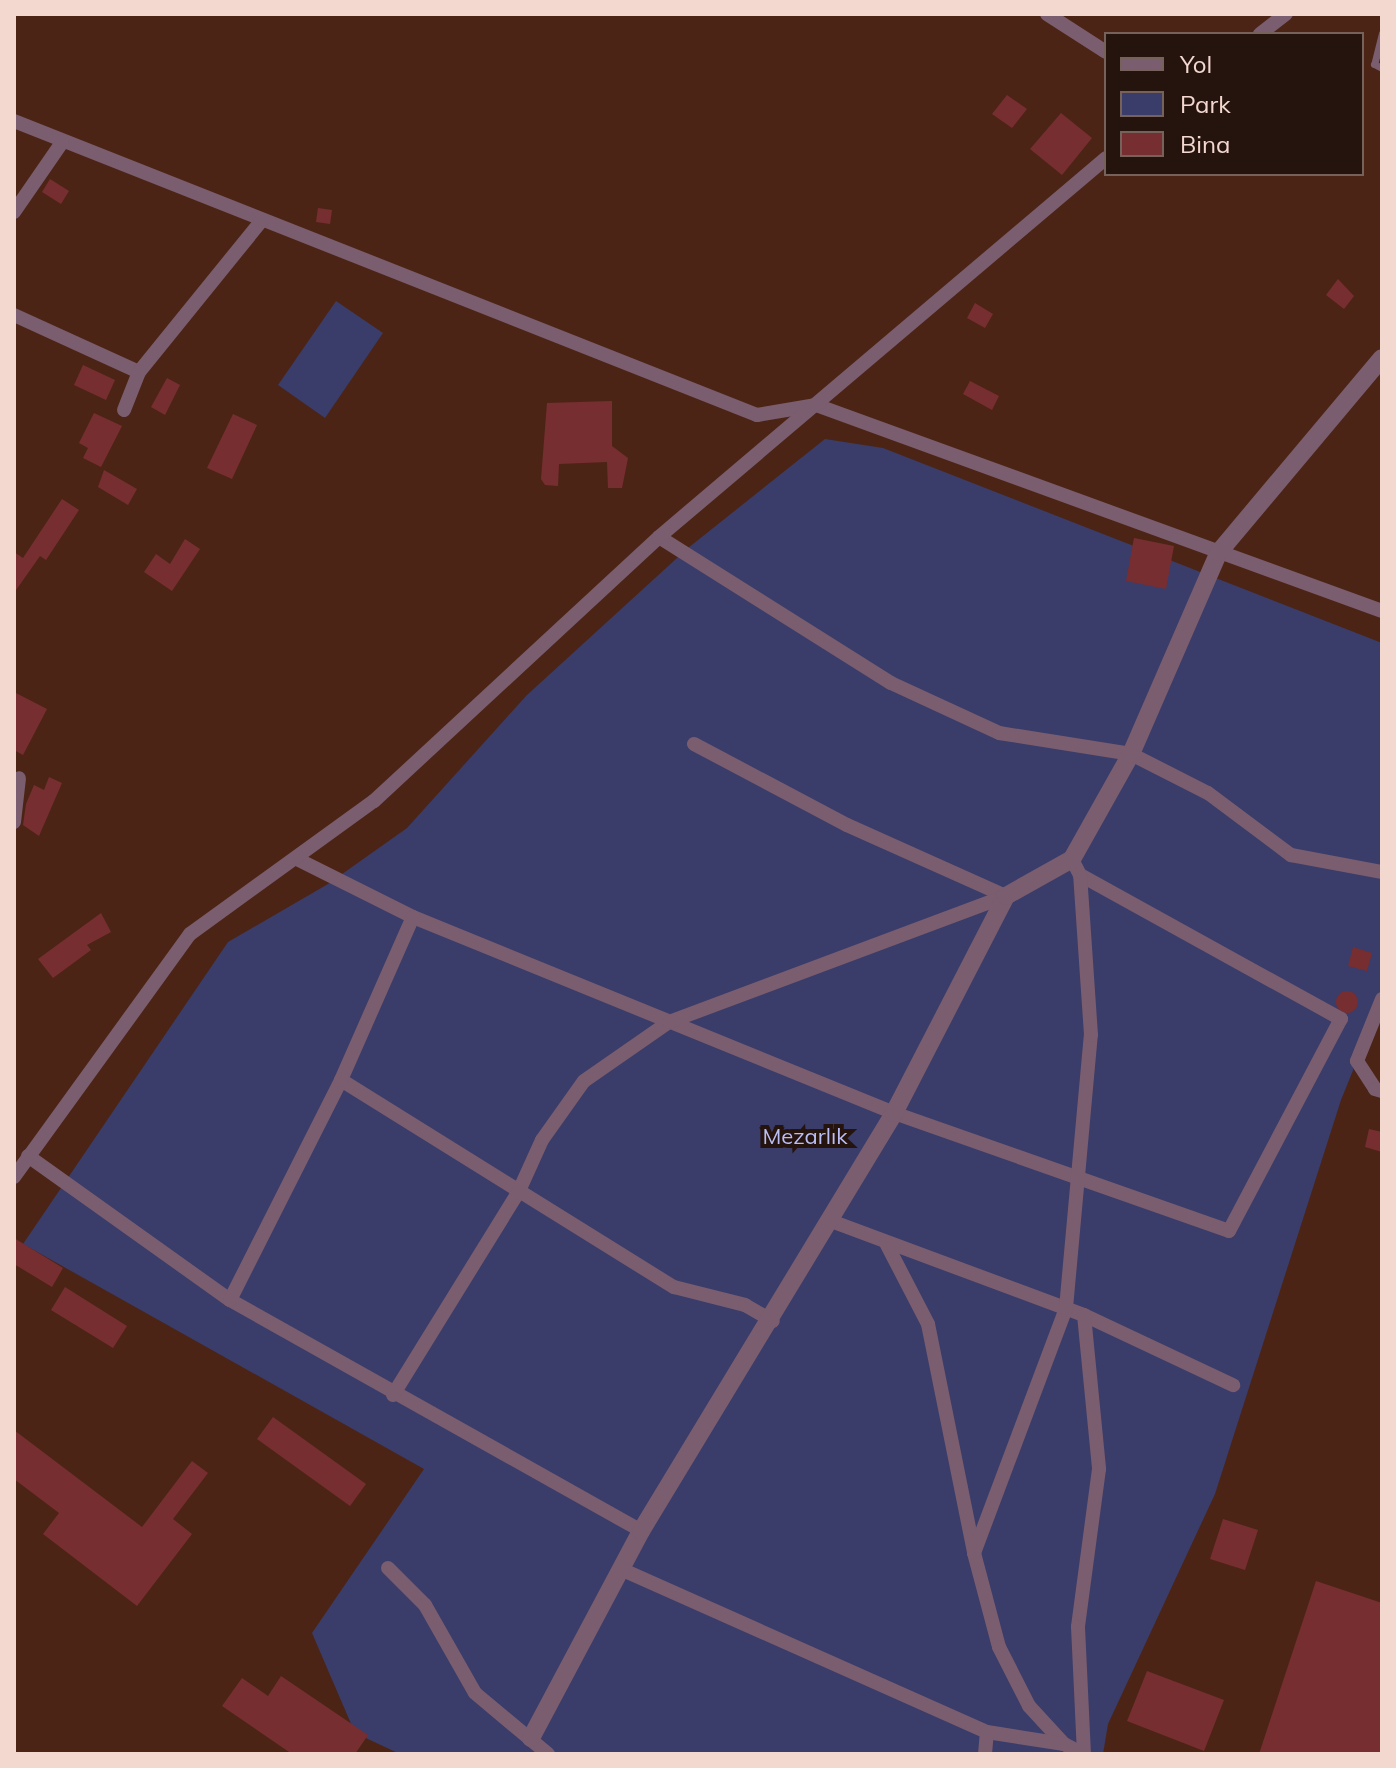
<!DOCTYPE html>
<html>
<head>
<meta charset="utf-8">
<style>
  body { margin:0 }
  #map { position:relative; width:1396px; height:1768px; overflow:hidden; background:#4c2415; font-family:Mulish,sans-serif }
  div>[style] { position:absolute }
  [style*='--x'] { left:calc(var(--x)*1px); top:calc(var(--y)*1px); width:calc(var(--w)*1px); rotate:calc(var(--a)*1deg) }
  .green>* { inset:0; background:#3a3c69 }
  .building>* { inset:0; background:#772e31 }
  .round { border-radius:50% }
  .service>* { height:7px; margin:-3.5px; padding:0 3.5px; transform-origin:3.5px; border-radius:3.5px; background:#7a5d6f }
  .minor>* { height:14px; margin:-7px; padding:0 7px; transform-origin:7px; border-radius:7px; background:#7a5d6f }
  .tertiary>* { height:18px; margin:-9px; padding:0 9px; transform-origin:9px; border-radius:9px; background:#7a5d6f }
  span { translate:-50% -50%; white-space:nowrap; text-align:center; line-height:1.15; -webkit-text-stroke:8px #25130d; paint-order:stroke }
  .park-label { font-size:22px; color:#b9bef7 }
  .frame { position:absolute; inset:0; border:16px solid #f3d8cf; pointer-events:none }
  .legend { position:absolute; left:1104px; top:32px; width:260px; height:144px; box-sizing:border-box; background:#25130d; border:2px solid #77625b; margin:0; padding:10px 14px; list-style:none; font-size:24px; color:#f3d8cf }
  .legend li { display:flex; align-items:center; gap:16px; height:40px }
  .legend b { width:40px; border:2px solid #77625b }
</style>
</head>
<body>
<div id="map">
  <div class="green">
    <i style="clip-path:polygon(336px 301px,383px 333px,325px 418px,278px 385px)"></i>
    <i style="clip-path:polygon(825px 439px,883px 448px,1382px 643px,1382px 999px,1341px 1100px,1215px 1494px,1108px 1724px,1103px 1754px,400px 1754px,355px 1733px,312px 1633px,424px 1469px,23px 1244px,228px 942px,328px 884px,407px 828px,527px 695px,688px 548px)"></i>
  </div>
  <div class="building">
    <i style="clip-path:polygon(1007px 95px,1027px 109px,1012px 128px,992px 114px)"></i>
    <i style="clip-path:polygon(1061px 113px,1092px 138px,1062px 175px,1030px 149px)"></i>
    <i style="clip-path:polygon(50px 179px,69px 191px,61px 204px,42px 192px)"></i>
    <i style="clip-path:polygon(318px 208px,332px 210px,330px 224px,316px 222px)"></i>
    <i style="clip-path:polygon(1338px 279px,1354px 296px,1344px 309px,1326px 295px)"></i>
    <i style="clip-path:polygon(975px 303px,993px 314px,985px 328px,967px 318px)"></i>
    <i style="clip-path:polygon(83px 365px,115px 380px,106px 400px,74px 385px)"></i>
    <i style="clip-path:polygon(167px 378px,180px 385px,165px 415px,151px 407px)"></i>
    <i style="clip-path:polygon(970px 381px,999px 396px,992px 410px,963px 394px)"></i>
    <i style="clip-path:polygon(612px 401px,612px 446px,628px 458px,622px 488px,608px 488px,607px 462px,559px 464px,558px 486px,545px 485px,541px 479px,547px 403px)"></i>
    <i style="clip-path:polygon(94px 413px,122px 426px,101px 467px,83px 458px,88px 448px,79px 443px)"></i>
    <i style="clip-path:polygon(233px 414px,257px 425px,232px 479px,207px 468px)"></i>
    <i style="clip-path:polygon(104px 470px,137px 489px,128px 505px,98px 487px)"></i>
    <i style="clip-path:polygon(62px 499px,79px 510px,46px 560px,40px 556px,14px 593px,14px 552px,23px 558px)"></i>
    <i style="clip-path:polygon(1134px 538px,1174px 546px,1166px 589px,1126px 581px)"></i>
    <i style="clip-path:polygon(185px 539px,200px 549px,172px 591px,144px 572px,156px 554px,170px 564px)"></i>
    <i style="clip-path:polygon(14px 692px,47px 709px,23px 755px,14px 750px)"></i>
    <i style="clip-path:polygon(49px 777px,62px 783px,39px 836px,23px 825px,26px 804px,34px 785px,44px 790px)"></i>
    <i style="clip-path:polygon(101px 913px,111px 932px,87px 945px,91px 950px,53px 978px,38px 959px)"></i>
    <i style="clip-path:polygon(1353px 947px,1372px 953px,1367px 971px,1348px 966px)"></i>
    <i class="round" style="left:1336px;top:991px;width:22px;height:22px"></i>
    <i style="clip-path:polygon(1369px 1129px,1382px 1132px,1382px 1152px,1365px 1147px)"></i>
    <i style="clip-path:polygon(14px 1238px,63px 1268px,52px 1287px,14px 1264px)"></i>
    <i style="clip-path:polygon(65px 1287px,127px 1326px,113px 1348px,51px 1310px)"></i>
    <i style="clip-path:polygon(273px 1417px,366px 1484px,350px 1506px,257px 1439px)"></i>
    <i style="clip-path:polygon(14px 1430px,142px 1527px,192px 1461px,208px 1473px,173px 1519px,192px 1534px,137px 1606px,43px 1534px,59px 1513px,14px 1479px)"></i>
    <i style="clip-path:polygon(1223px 1519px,1258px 1530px,1245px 1570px,1210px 1559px)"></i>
    <i style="clip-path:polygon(1316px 1581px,1382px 1603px,1382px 1754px,1259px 1754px)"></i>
    <i style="clip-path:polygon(1147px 1671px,1224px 1700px,1204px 1751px,1127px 1721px)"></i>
    <i style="clip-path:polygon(281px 1676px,368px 1735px,355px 1754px,292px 1754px,222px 1706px,242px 1678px,268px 1696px)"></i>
  </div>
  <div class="service">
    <i style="--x:1382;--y:33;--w:32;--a:104"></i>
    <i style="--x:1374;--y:64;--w:9;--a:27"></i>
  </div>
  <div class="minor">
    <i style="--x:1047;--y:14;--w:70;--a:32.8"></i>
    <i style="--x:1260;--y:34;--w:33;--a:-38"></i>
    <i style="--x:14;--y:121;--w:799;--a:21.59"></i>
    <i style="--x:757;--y:415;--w:60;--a:-9.6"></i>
    <i style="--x:816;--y:405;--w:602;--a:20"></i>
    <i style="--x:14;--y:212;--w:86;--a:-55.4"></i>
    <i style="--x:14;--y:315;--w:137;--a:24.5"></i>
    <i style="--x:139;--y:372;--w:196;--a:-51"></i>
    <i style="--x:124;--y:410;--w:41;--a:-68.5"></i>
    <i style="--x:659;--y:537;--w:274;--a:32.2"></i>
    <i style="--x:891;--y:683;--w:119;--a:24.8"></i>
    <i style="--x:999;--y:733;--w:134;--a:9"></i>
    <i style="--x:1131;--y:754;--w:86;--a:26.9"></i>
    <i style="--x:1208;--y:793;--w:104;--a:36.8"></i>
    <i style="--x:1291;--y:855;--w:93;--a:10.6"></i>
    <i style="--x:694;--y:744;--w:173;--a:27.9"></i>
    <i style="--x:847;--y:825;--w:174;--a:24.1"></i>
    <i style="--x:14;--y:822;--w:44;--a:-83.5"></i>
    <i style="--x:299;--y:860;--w:127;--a:26.6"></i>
    <i style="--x:413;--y:917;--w:519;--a:22.17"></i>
    <i style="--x:894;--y:1113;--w:355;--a:19.4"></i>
    <i style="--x:1229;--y:1231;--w:240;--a:-62.2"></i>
    <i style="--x:1341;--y:1019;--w:298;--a:-151.1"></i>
    <i style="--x:1080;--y:875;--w:18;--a:-117"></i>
    <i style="--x:1382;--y:999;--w:67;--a:112"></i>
    <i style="--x:1357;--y:1061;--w:33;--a:57"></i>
    <i style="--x:1375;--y:1089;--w:7;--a:16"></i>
    <i style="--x:341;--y:1080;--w:392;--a:31.9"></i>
    <i style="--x:674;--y:1287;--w:73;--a:14.2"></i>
    <i style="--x:745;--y:1305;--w:32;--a:30"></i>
    <i style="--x:28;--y:1156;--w:248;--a:35.5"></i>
    <i style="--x:230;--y:1300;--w:471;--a:29.3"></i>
    <i style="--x:14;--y:1177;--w:300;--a:-54.1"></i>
    <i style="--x:190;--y:934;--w:227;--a:-35.9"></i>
    <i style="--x:374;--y:801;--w:388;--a:-42.8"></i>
    <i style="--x:659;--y:537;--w:586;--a:-40.29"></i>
    <i style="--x:831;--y:1221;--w:270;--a:20.4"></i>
    <i style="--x:1084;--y:1315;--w:165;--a:25.2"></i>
    <i style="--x:886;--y:1243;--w:91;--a:62.6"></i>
    <i style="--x:928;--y:1324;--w:234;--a:78.6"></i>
    <i style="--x:974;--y:1553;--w:97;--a:75.1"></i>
    <i style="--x:999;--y:1647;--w:66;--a:63"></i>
    <i style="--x:1029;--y:1706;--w:52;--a:47.4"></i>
    <i style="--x:1064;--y:1744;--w:22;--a:27"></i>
    <i style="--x:230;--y:1300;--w:246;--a:-63.2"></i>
    <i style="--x:341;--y:1080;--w:178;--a:-66.2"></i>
    <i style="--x:1084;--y:1315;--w:155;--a:84.4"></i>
    <i style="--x:1099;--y:1469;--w:159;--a:97.6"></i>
    <i style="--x:1078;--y:1627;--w:127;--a:87.3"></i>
    <i style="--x:393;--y:1395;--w:238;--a:-58.3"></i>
    <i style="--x:518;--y:1193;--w:58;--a:-65.6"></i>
    <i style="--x:542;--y:1140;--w:72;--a:-54.6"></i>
    <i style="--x:584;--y:1081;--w:103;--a:-34.8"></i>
    <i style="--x:669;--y:1022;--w:360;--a:-20.5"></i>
    <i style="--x:974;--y:1553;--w:262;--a:-69.4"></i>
    <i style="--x:1066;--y:1308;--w:274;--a:-84.8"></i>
    <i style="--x:1091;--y:1035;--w:160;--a:-93.9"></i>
    <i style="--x:388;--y:1568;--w:52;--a:45"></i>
    <i style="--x:425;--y:1605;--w:101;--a:60.4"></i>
    <i style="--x:475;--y:1693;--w:95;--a:39.9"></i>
    <i style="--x:623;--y:1570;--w:398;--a:24"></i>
    <i style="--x:987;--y:1732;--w:78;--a:8.9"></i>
    <i style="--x:985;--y:1754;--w:22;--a:-85"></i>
  </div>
  <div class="tertiary">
    <i style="--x:531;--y:1738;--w:234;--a:-62"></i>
    <i style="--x:641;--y:1531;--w:489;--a:-58.8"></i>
    <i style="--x:894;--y:1113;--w:244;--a:-62.7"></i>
    <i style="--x:1006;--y:896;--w:76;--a:-29.3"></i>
    <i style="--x:1072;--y:859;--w:120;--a:-60.7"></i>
    <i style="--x:1131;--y:754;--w:220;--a:-66.5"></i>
    <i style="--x:1219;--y:552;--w:253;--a:-50"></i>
  </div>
  <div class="park-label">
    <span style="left:805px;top:1137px">Mezarlık</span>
  </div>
  <div class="frame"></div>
  <ul class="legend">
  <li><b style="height:10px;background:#7a5d6f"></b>Yol</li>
  <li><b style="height:22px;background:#3a3c69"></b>Park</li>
  <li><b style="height:22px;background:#772e31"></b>Bina</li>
  </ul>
</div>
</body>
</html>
